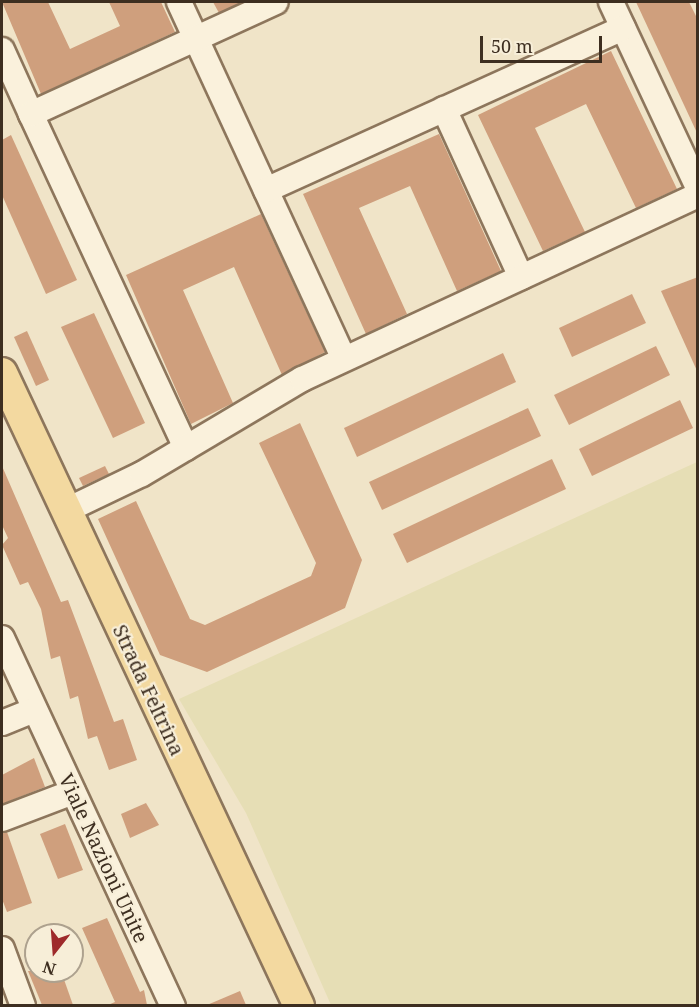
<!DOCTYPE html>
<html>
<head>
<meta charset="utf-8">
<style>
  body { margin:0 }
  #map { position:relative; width:699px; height:1007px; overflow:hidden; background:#f0e4c8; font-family:"Noto Serif",serif }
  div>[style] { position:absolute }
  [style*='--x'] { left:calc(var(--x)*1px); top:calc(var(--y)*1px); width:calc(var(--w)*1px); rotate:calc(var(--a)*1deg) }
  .farmland>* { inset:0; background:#e6deb5 }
  .building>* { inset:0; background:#cf9f7d }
  .roads { filter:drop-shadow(2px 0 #8d765c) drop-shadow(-2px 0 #8d765c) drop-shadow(0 2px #8d765c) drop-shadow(0 -2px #8d765c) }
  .minor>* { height:24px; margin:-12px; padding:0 12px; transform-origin:12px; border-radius:12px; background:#faf1dc }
  .major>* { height:30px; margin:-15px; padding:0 15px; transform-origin:15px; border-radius:15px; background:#f3d9a0 }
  span { translate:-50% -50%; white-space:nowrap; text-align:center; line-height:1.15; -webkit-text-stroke:4.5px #f7eed8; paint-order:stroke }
  .street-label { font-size:20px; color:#3d2e20 }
  .frame { position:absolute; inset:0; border:3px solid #3d2e20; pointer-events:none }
  .north { position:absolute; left:24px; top:923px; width:60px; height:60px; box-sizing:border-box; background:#f7eed8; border:2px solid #ada18e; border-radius:50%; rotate:197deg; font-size:16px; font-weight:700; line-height:24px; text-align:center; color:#3d2e20 }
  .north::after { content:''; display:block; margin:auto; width:21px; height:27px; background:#9e2a2b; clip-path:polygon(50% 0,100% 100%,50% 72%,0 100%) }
  .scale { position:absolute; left:480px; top:36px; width:122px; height:27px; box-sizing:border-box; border:3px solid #3d2e20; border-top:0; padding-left:8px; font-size:18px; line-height:21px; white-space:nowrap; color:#3d2e20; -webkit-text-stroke:4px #f7eed8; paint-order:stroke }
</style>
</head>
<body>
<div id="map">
  <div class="farmland">
    <i style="clip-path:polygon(697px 462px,697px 1005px,331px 1005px,246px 813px,179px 699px)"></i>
  </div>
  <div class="building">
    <i style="clip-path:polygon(2px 2px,48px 2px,70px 49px,120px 26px,109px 2px,161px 2px,175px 32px,41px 94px)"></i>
    <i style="clip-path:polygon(213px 2px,243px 2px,219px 13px)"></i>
    <i style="clip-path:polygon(636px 2px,689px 2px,698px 20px,698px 135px)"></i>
    <i style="clip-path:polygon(611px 51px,677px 189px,636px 208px,586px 104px,535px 128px,585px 232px,543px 251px,478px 115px)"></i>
    <i style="clip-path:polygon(439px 134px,501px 271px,457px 291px,410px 186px,359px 208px,407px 314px,366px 334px,303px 194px)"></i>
    <i style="clip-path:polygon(11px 135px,77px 280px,46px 294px,2px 195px,2px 140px)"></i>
    <i style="clip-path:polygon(261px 214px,325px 352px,282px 375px,234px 267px,183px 290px,233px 403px,191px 424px,126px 275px)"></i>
    <i style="clip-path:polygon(698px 277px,698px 373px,661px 291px)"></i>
    <i style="clip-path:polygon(632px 294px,646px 323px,572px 357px,559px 328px)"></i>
    <i style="clip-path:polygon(94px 313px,145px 423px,113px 438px,61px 327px)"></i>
    <i style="clip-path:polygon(27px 331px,49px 380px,36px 386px,14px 337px)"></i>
    <i style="clip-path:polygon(656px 346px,670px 375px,569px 425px,554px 395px)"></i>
    <i style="clip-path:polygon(503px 353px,516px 382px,357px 457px,344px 428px)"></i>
    <i style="clip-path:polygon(680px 400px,693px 428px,592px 476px,579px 449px)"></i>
    <i style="clip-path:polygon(528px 408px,541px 436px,382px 510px,369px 482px)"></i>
    <i style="clip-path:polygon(300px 423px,362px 560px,345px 608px,207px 672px,160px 655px,98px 519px,136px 501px,190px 619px,205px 625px,311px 576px,316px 563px,259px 443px)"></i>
    <i style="clip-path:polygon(552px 459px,566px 489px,407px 563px,393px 534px)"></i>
    <i style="clip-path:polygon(2px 466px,61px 602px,68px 600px,114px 722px,123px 719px,137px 760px,109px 770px,97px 736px,88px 739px,78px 696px,70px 699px,60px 656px,51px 659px,41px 609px,28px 582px,20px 585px,2px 545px,8px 538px,2px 525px)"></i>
    <i style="clip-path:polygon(105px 466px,109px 474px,83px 486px,79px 478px)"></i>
    <i style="clip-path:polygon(34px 758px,45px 787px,2px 804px,2px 775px)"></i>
    <i style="clip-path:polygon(146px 803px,159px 825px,130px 838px,121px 814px)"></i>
    <i style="clip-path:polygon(65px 824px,83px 870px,58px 879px,40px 834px)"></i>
    <i style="clip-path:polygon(7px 832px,32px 903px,7px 912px,2px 899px,2px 833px)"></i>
    <i style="clip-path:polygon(107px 918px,140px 992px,144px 990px,147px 1005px,108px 1005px,115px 1002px,82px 928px)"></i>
    <i style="clip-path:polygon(28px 971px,61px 971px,73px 1005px,42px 1005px)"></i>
    <i style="clip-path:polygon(240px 991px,246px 1005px,207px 1005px)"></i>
  </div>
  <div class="roads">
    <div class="minor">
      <i style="--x:179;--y:2;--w:393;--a:65.2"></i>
      <i style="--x:611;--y:2;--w:205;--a:64.9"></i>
      <i style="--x:2;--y:50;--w:70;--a:65.6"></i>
      <i style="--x:444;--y:109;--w:185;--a:65.4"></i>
      <i style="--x:266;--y:190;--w:392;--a:-24.4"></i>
      <i style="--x:186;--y:448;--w:368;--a:-114.9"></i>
      <i style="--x:31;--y:114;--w:269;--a:-24.6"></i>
      <i style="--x:65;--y:511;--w:85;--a:-25.7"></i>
      <i style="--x:142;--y:474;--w:186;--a:-30.7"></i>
      <i style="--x:302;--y:379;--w:437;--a:-24.9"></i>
      <i style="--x:2;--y:638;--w:406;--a:65.1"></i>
      <i style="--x:2;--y:723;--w:35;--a:-22"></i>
      <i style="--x:2;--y:819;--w:76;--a:-20.8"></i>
      <i style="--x:2;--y:949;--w:61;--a:69.8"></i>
    </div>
    <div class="major">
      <i style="--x:2;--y:373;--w:699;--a:64.86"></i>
    </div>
  </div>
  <div class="street-label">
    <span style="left:149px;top:690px;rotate:65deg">Strada Feltrina</span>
    <span style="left:104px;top:858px;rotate:65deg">Viale Nazioni Unite</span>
  </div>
  <div class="frame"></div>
  <div class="north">N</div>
  <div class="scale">50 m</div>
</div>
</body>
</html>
